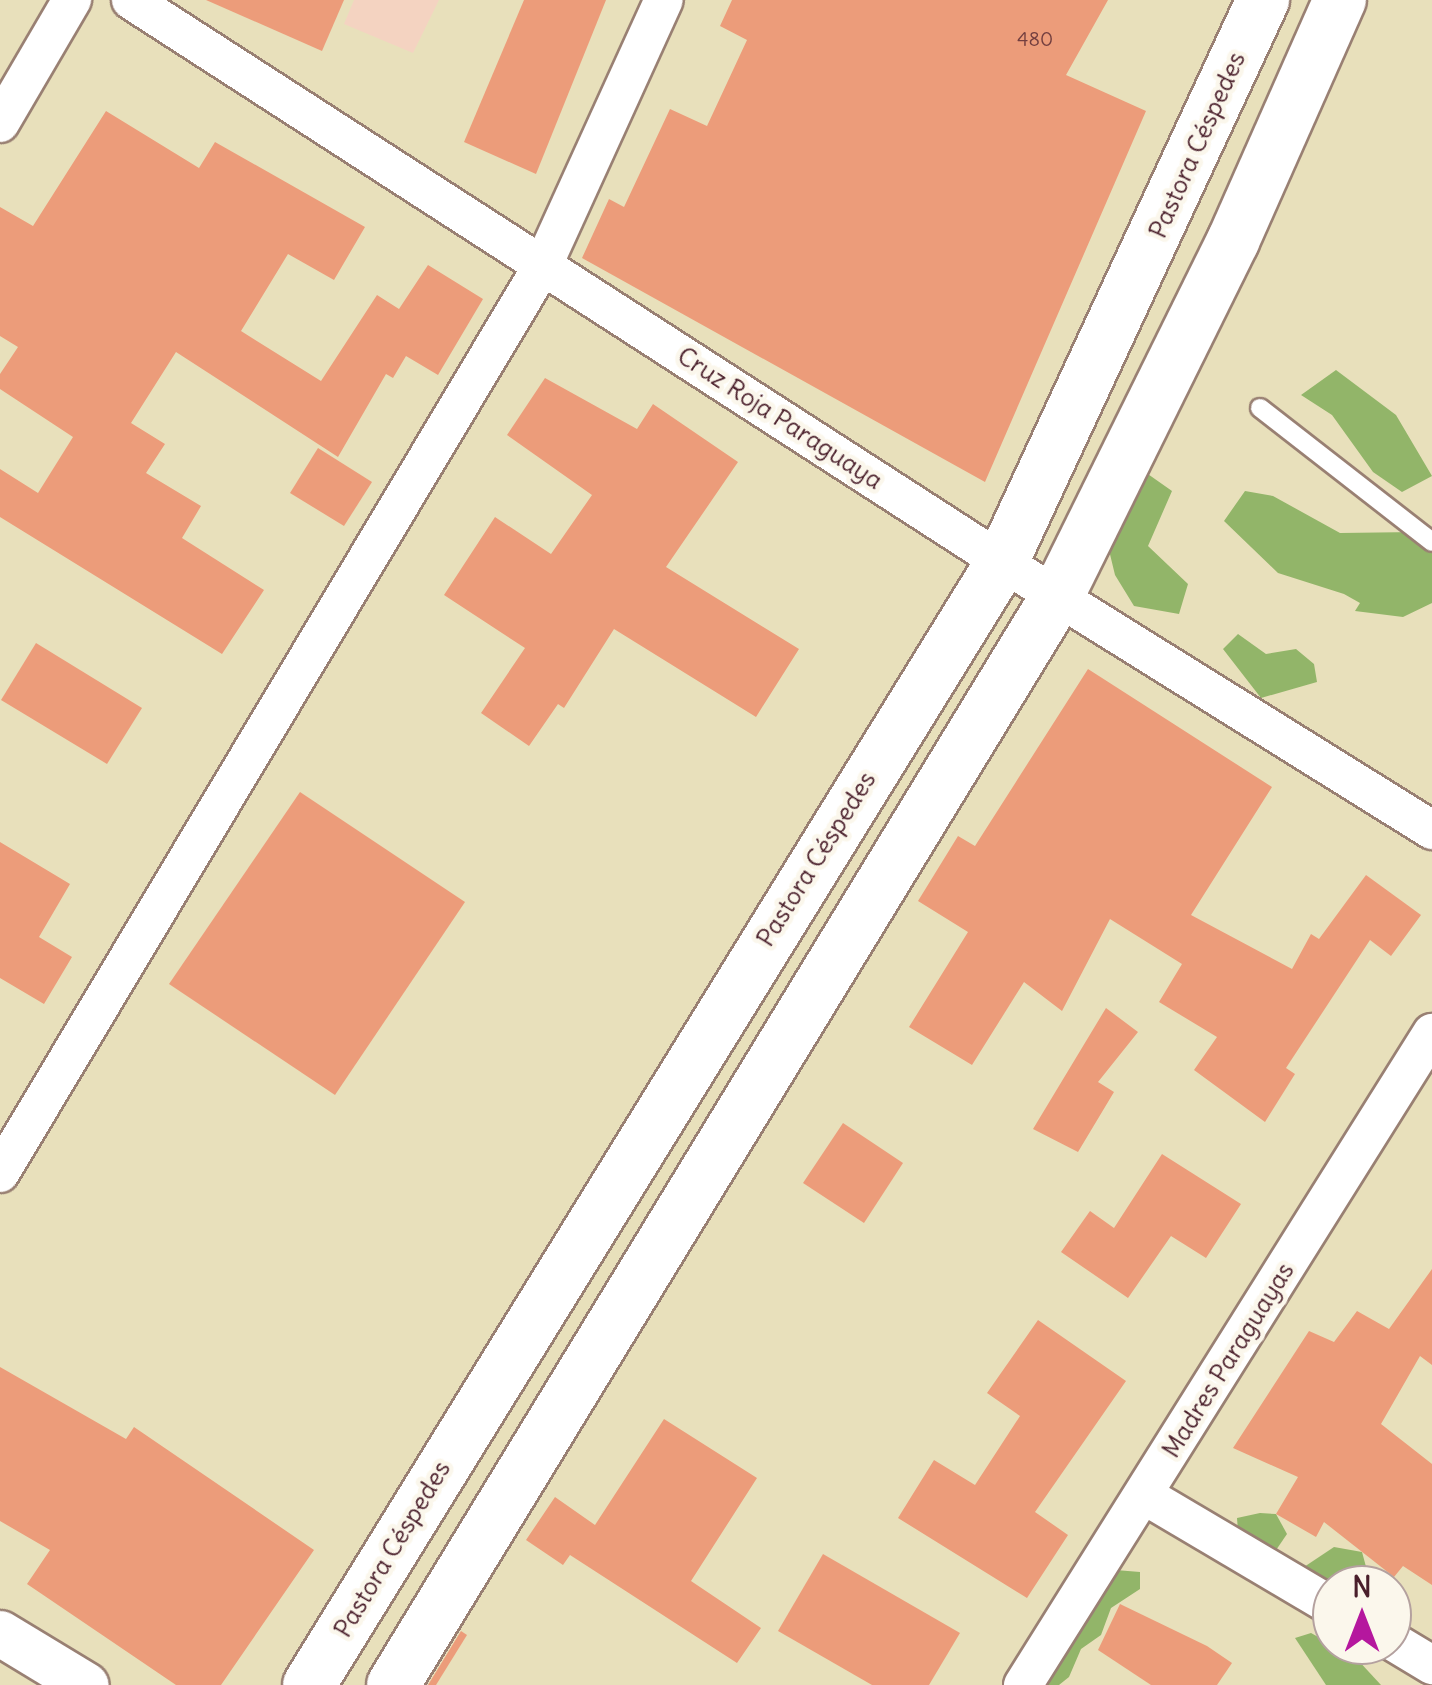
<!DOCTYPE html>
<html>
<head>
<meta charset="utf-8">
<style>
  body { margin:0 }
  #map { position:relative; width:1432px; height:1685px; overflow:hidden; background:#e8e0bb; font-family:Delius,sans-serif }
  div>[style] { position:absolute }
  [style*='--x'] { left:calc(var(--x)*1px); top:calc(var(--y)*1px); width:calc(var(--w)*1px); rotate:calc(var(--a)*1deg) }
  .built>* { inset:0; background:#f4d3c1 }
  .forest>* { inset:0; background:#92b569 }
  .building>* { inset:0; background:#ec9c7a }
  .roads { filter:drop-shadow(2px 0 #998073) drop-shadow(-2px 0 #998073) drop-shadow(0 2px #998073) drop-shadow(0 -2px #998073) }
  .service>* { height:18px; margin:-9px; padding:0 9px; transform-origin:9px; border-radius:9px; background:#fff }
  .minor>* { height:38px; margin:-19px; padding:0 19px; transform-origin:19px; border-radius:19px; background:#fff }
  .tertiary>* { height:45px; margin:-22.5px; padding:0 22.5px; transform-origin:22.5px; border-radius:22.5px; background:#fff }
  .secondary>* { height:52px; margin:-26px; padding:0 26px; transform-origin:26px; border-radius:26px; background:#fff }
  span { translate:-50% -50%; white-space:nowrap; text-align:center; line-height:1.15; -webkit-text-stroke:9px #fbf7ec; paint-order:stroke }
  .number-label { font-size:20px; color:#723e3f }
  .number-label span { -webkit-text-stroke-width:0 }
  .street-label { font-size:25px; color:#4a1f2b }
  .north { position:absolute; left:1312px; top:1565px; width:100px; height:100px; box-sizing:border-box; background:#fbf7ec; border:2px solid #b4a19f; border-radius:50%; rotate:0deg; font-size:28px; font-weight:700; line-height:40px; text-align:center; color:#4a1f2b }
  .north::after { content:''; display:block; margin:auto; width:35px; height:45px; background:#b5179e; clip-path:polygon(50% 0,100% 100%,50% 72%,0 100%) }
</style>
</head>
<body>
<div id="map">
  <div class="built">
    <i style="clip-path:polygon(354px 0,439px 0,413px 53px,344px 24px)"></i>
  </div>
  <div class="forest">
    <i style="clip-path:polygon(1336px 370px,1396px 415px,1432px 476px,1402px 492px,1373px 472px,1332px 415px,1301px 395px)"></i>
    <i style="clip-path:polygon(1145px 472px,1172px 491px,1148px 546px,1188px 584px,1179px 614px,1134px 606px,1115px 575px,1108px 546px,1142px 489px)"></i>
    <i style="clip-path:polygon(1245px 491px,1273px 496px,1340px 533px,1416px 532px,1432px 539px,1432px 603px,1403px 617px,1355px 611px,1360px 603px,1344px 594px,1278px 573px,1224px 521px)"></i>
    <i style="clip-path:polygon(1238px 634px,1266px 654px,1296px 649px,1314px 664px,1317px 682px,1261px 698px,1223px 649px)"></i>
    <i style="clip-path:polygon(1260px 1513px,1276px 1514px,1287px 1534px,1272px 1556px,1239px 1545px,1237px 1518px)"></i>
    <i style="clip-path:polygon(1334px 1547px,1362px 1552px,1371px 1585px,1332px 1585px,1301px 1569px)"></i>
    <i style="clip-path:polygon(1091px 1568px,1140px 1572px,1140px 1589px,1111px 1608px,1101px 1635px,1081px 1649px,1069px 1677px,1059px 1685px,1030px 1685px,1040px 1623px)"></i>
    <i style="clip-path:polygon(1311px 1633px,1356px 1658px,1381px 1685px,1326px 1685px,1295px 1638px)"></i>
  </div>
  <div class="building">
    <i style="clip-path:polygon(206px 0,344px 0,322px 51px)"></i>
    <i style="clip-path:polygon(524px 0,606px 0,536px 174px,464px 142px)"></i>
    <i style="clip-path:polygon(732px 0,1108px 0,1066px 75px,1146px 111px,985px 482px,582px 258px,609px 199px,624px 207px,670px 109px,707px 126px,747px 40px,720px 26px)"></i>
    <i style="clip-path:polygon(106px 111px,199px 168px,215px 142px,365px 227px,334px 280px,288px 254px,241px 331px,321px 381px,377px 295px,399px 309px,428px 265px,483px 299px,438px 375px,406px 356px,393px 378px,386px 374px,338px 457px,176px 352px,131px 423px,165px 444px,146px 473px,201px 506px,182px 538px,264px 590px,222px 654px,0 517px,0 469px,38px 493px,73px 437px,0 389px,0 374px,18px 347px,0 336px,0 207px,33px 226px)"></i>
    <i style="clip-path:polygon(545px 378px,637px 429px,653px 404px,738px 462px,666px 567px,799px 649px,756px 717px,614px 629px,564px 708px,558px 704px,529px 746px,481px 713px,525px 648px,444px 595px,495px 517px,551px 554px,592px 495px,507px 435px)"></i>
    <i style="clip-path:polygon(318px 448px,372px 482px,344px 526px,290px 493px)"></i>
    <i style="clip-path:polygon(36px 643px,142px 708px,107px 764px,1px 700px)"></i>
    <i style="clip-path:polygon(1088px 669px,1272px 787px,1191px 915px,1292px 969px,1311px 934px,1319px 939px,1366px 875px,1421px 915px,1391px 956px,1370px 940px,1286px 1068px,1295px 1074px,1265px 1122px,1194px 1070px,1217px 1037px,1159px 1002px,1182px 964px,1110px 919px,1062px 1011px,1024px 982px,972px 1065px,909px 1027px,968px 932px,918px 901px,958px 836px,975px 846px)"></i>
    <i style="clip-path:polygon(300px 792px,465px 902px,335px 1095px,169px 984px)"></i>
    <i style="clip-path:polygon(0 842px,70px 884px,39px 937px,72px 957px,44px 1004px,0 978px)"></i>
    <i style="clip-path:polygon(1106px 1008px,1138px 1032px,1098px 1082px,1114px 1092px,1078px 1152px,1033px 1129px)"></i>
    <i style="clip-path:polygon(843px 1123px,903px 1163px,864px 1223px,803px 1183px)"></i>
    <i style="clip-path:polygon(1162px 1154px,1241px 1204px,1206px 1258px,1171px 1236px,1128px 1298px,1061px 1252px,1090px 1211px,1114px 1228px)"></i>
    <i style="clip-path:polygon(1432px 1269px,1432px 1365px,1420px 1356px,1381px 1424px,1432px 1464px,1432px 1585px,1403px 1566px,1394px 1577px,1324px 1522px,1316px 1537px,1276px 1514px,1298px 1477px,1233px 1448px,1309px 1331px,1334px 1342px,1357px 1311px,1389px 1329px)"></i>
    <i style="clip-path:polygon(1038px 1320px,1126px 1381px,1035px 1512px,1068px 1535px,1027px 1598px,898px 1518px,934px 1460px,975px 1485px,1020px 1416px,987px 1393px)"></i>
    <i style="clip-path:polygon(0 1367px,126px 1439px,134px 1427px,314px 1550px,221px 1685px,176px 1685px,27px 1584px,50px 1550px,0 1521px)"></i>
    <i style="clip-path:polygon(664px 1419px,757px 1478px,691px 1581px,761px 1628px,737px 1663px,570px 1555px,563px 1565px,526px 1540px,555px 1497px,595px 1525px)"></i>
    <i style="clip-path:polygon(823px 1554px,960px 1633px,929px 1685px,872px 1685px,778px 1631px)"></i>
    <i style="clip-path:polygon(1120px 1604px,1207px 1646px,1232px 1663px,1217px 1685px,1151px 1685px,1098px 1650px)"></i>
    <i style="clip-path:polygon(461px 1631px,467px 1635px,436px 1685px,428px 1685px)"></i>
  </div>
  <div class="roads">
    <div class="service">
      <i style="--x:1260;--y:408;--w:218;--a:37.9"></i>
    </div>
    <div class="minor">
      <i style="--x:131;--y:0;--w:1037;--a:32.83"></i>
      <i style="--x:1002;--y:562;--w:507;--a:31.93"></i>
      <i style="--x:0;--y:123;--w:143;--a:-59.7"></i>
      <i style="--x:0;--y:1173;--w:1058;--a:-59.12"></i>
      <i style="--x:543;--y:265;--w:291;--a:-65.5"></i>
      <i style="--x:1144;--y:1495;--w:218;--a:30.6"></i>
      <i style="--x:1392;--y:1641;--w:47;--a:31"></i>
      <i style="--x:1023;--y:1685;--w:770;--a:-57.9"></i>
    </div>
    <div class="tertiary">
      <i style="--x:0;--y:1633;--w:100;--a:31.2"></i>
    </div>
    <div class="secondary">
      <i style="--x:309;--y:1685;--w:1320;--a:-58.32"></i>
      <i style="--x:1002;--y:562;--w:620;--a:-65.09"></i>
      <i style="--x:393;--y:1685;--w:1279;--a:-58.62"></i>
      <i style="--x:1059;--y:593;--w:393;--a:-63.7"></i>
      <i style="--x:1233;--y:241;--w:264;--a:-66.1"></i>
    </div>
  </div>
  <div class="number-label">
    <span style="left:1035px;top:38px">480</span>
  </div>
  <div class="street-label">
    <span style="left:1197px;top:145px;rotate:-66deg">Pastora Céspedes</span>
    <span style="left:780px;top:418px;rotate:33deg">Cruz Roja Paraguaya</span>
    <span style="left:816px;top:859px;rotate:-58deg">Pastora Céspedes</span>
    <span style="left:1228px;top:1360px;rotate:-58deg">Madres Paraguayas</span>
    <span style="left:392px;top:1549px;rotate:-59deg">Pastora Céspedes</span>
  </div>
  <div class="north">N</div>
</div>
</body>
</html>
